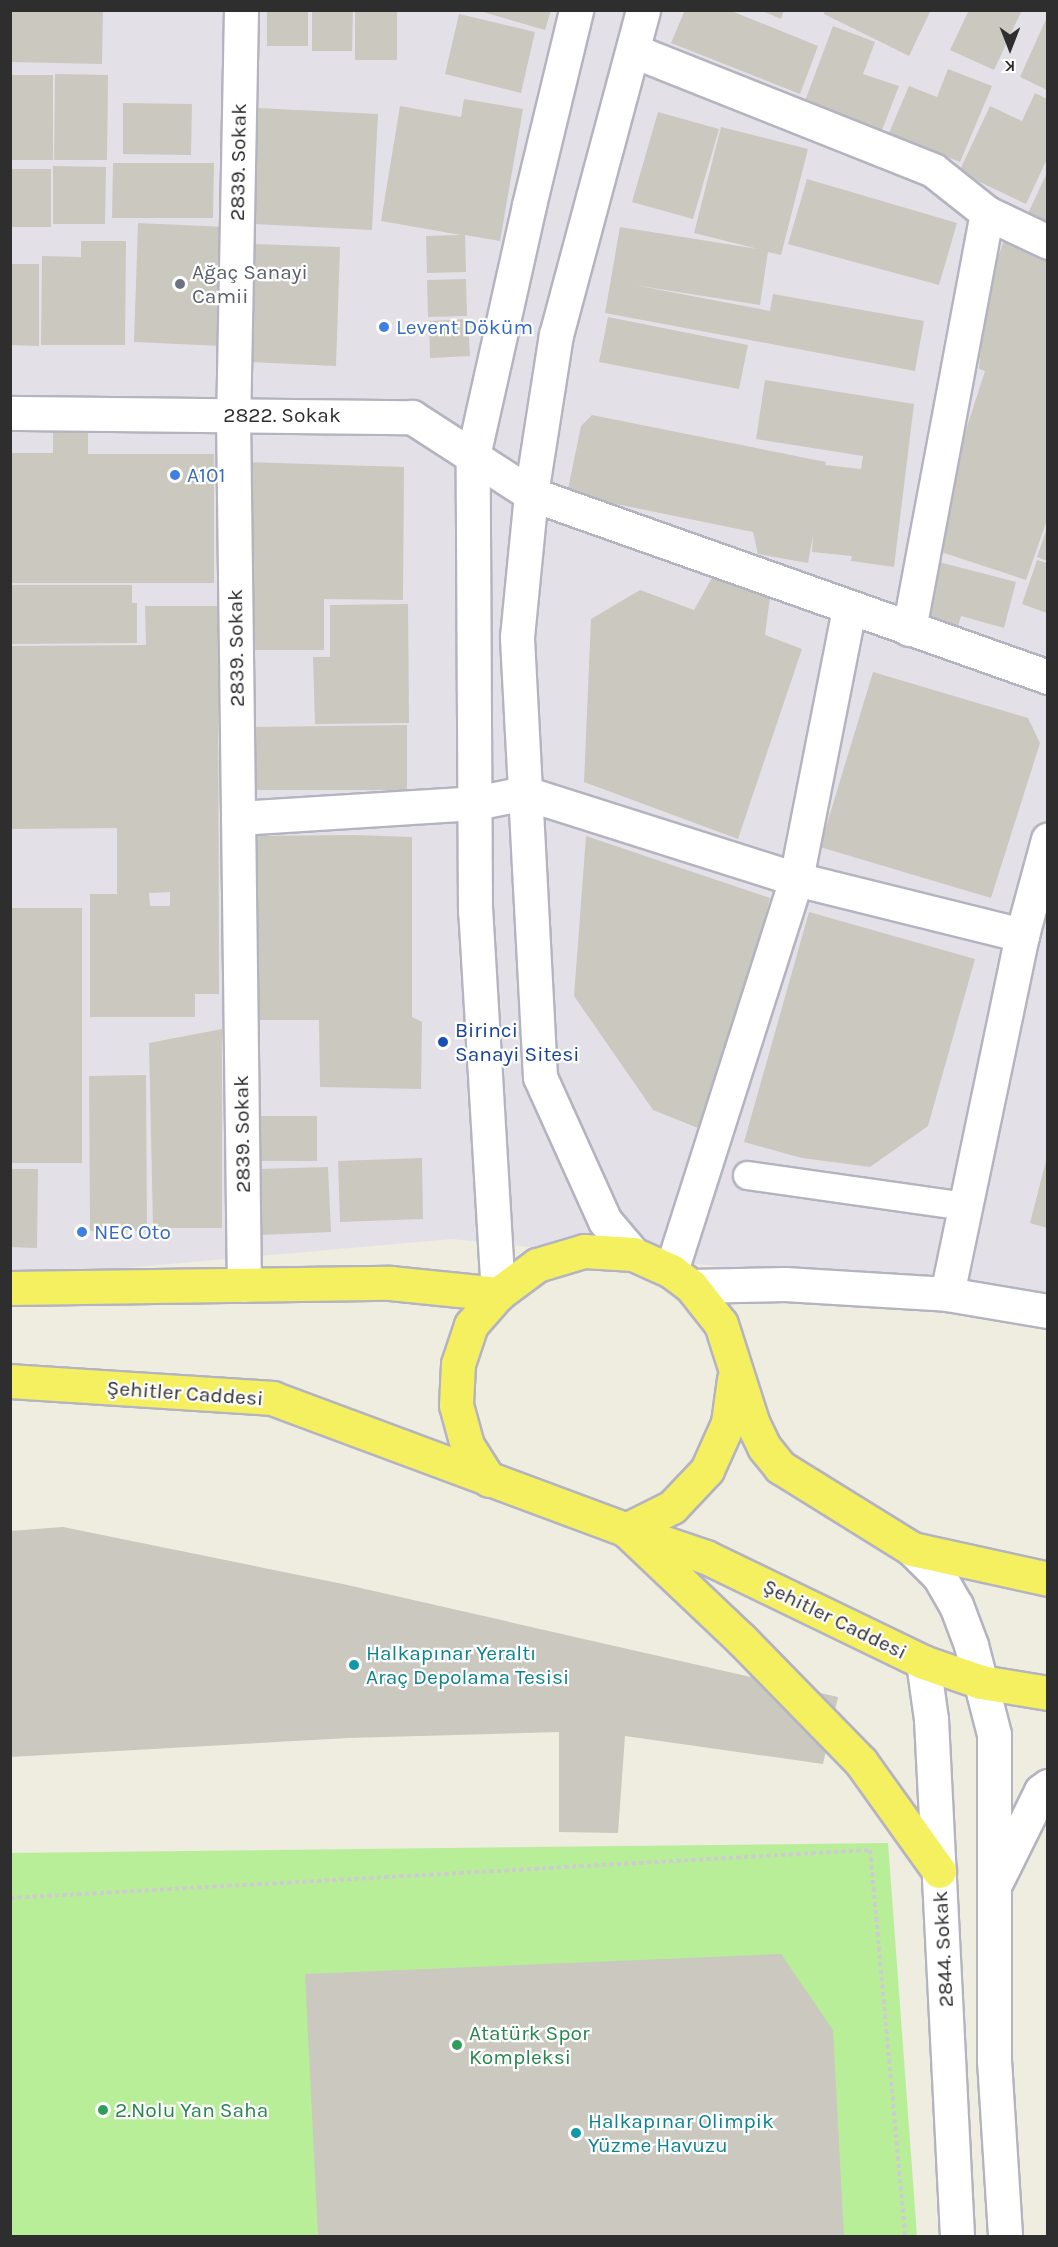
<!DOCTYPE html>
<html>
<head>
<meta charset="utf-8">
<style>
  body { margin:0 }
  #map { position:relative; width:1058px; height:2247px; overflow:hidden; background:#efece0; font-family:Karla,sans-serif }
  div>[style] { position:absolute }
  [style*='--x'] { left:calc(var(--x)*1px); top:calc(var(--y)*1px); width:calc(var(--w)*1px); rotate:calc(var(--a)*1deg) }
  .industrial>* { inset:0; background:#e4e0e8 }
  .pitch>* { inset:0; background:#b8ee98 }
  .building>* { inset:0; background:#cbc8bf }
  .path>* { height:4px; margin-top:-2px; transform-origin:0; background:repeating-linear-gradient(90deg,#cdcdcd 0 4.5px,transparent 0 7.5px) }
  .roads { filter:drop-shadow(2px 0 #b4b4c1) drop-shadow(-2px 0 #b4b4c1) drop-shadow(0 2px #b4b4c1) drop-shadow(0 -2px #b4b4c1) }
  .lane>* { height:27px; margin:-13.5px; padding:0 13.5px; transform-origin:13.5px; border-radius:13.5px; background:#fff }
  .street>* { height:33px; margin:-16.5px; padding:0 16.5px; transform-origin:16.5px; border-radius:16.5px; background:#fff }
  .secondary>* { height:33px; margin:-16.5px; padding:0 16.5px; transform-origin:16.5px; border-radius:16.5px; background:#fff }
  .primary>* { height:33px; margin:-16.5px; padding:0 16.5px; transform-origin:16.5px; border-radius:16.5px; background:#f5f05f }
  .dots>* { width:16px; height:16px; translate:-50% -50%; box-sizing:border-box; border:3px solid #fff; border-radius:50% }
  span { translate:-50% -50%; white-space:nowrap; text-align:center; line-height:1.15; -webkit-text-stroke:4.5px #fff; paint-order:stroke }
  .street-label { font-size:21px; color:#2e2e2e }
  .worship-label { font-size:21px; color:#5b616d }
  .left { translate:0 -50%; text-align:left }
  .shop-label { font-size:21px; color:#366cbe }
  .transit-label { font-size:21px; color:#164399 }
  .culture-label { font-size:21px; color:#0d838f }
  .leisure-label { font-size:21px; color:#27864d }
  .frame { position:absolute; inset:0; border:12px solid #2e2e2e; pointer-events:none }
  .north { position:absolute; left:980px; top:18px; width:60px; height:60px; -webkit-text-stroke:4px #fff; paint-order:stroke; rotate:180deg; font-size:16px; font-weight:700; line-height:24px; text-align:center; color:#2e2e2e }
  .north::after { content:''; display:block; margin:auto; width:21px; height:27px; background:#2e2e2e; clip-path:polygon(50% 0,100% 100%,50% 72%,0 100%) }
</style>
</head>
<body>
<div id="map">
  <div class="industrial">
    <i style="clip-path:polygon(11px 11px,1047px 11px,1047px 1300px,452px 1239px,11px 1278px)"></i>
  </div>
  <div class="pitch">
    <i style="clip-path:polygon(888px 1843px,917px 2236px,11px 2236px,10px 1853px)"></i>
  </div>
  <div class="building">
    <i style="clip-path:polygon(10px 10px,103px 10px,102px 64px,10px 62px)"></i>
    <i style="clip-path:polygon(267px 10px,308px 10px,308px 46px,267px 46px)"></i>
    <i style="clip-path:polygon(312px 10px,353px 10px,352px 51px,312px 51px)"></i>
    <i style="clip-path:polygon(355px 10px,397px 10px,397px 60px,355px 60px)"></i>
    <i style="clip-path:polygon(476px 10px,551px 10px,545px 30px)"></i>
    <i style="clip-path:polygon(685px 10px,729px 10px,818px 46px,800px 94px,671px 43px)"></i>
    <i style="clip-path:polygon(760px 10px,784px 10px,781px 19px)"></i>
    <i style="clip-path:polygon(825px 10px,931px 10px,909px 56px,824px 14px)"></i>
    <i style="clip-path:polygon(969px 10px,1022px 10px,994px 70px,950px 50px)"></i>
    <i style="clip-path:polygon(459px 14px,535px 32px,521px 93px,445px 74px)"></i>
    <i style="clip-path:polygon(1047px 17px,1047px 90px,1020px 77px)"></i>
    <i style="clip-path:polygon(833px 26px,875px 42px,863px 74px,899px 86px,879px 138px,802px 109px)"></i>
    <i style="clip-path:polygon(948px 69px,992px 86px,960px 162px,889px 133px,909px 86px,937px 97px)"></i>
    <i style="clip-path:polygon(55px 74px,108px 75px,107px 160px,54px 160px)"></i>
    <i style="clip-path:polygon(10px 75px,53px 75px,53px 160px,10px 160px)"></i>
    <i style="clip-path:polygon(1035px 93px,1047px 99px,1047px 159px,1026px 204px,959px 172px,990px 106px,1022px 121px)"></i>
    <i style="clip-path:polygon(464px 99px,523px 109px,500px 241px,465px 235px,466px 272px,427px 273px,426px 236px,461px 235px,381px 221px,400px 106px,461px 117px)"></i>
    <i style="clip-path:polygon(123px 103px,192px 104px,191px 155px,123px 154px)"></i>
    <i style="clip-path:polygon(258px 108px,378px 114px,372px 230px,252px 224px)"></i>
    <i style="clip-path:polygon(658px 112px,719px 129px,693px 219px,632px 202px)"></i>
    <i style="clip-path:polygon(721px 127px,808px 149px,781px 255px,768px 252px,760px 305px,634px 285px,770px 311px,773px 294px,924px 321px,915px 371px,605px 313px,620px 227px,758px 249px,694px 233px)"></i>
    <i style="clip-path:polygon(113px 163px,214px 163px,213px 218px,112px 218px)"></i>
    <i style="clip-path:polygon(53px 166px,106px 167px,105px 224px,53px 224px)"></i>
    <i style="clip-path:polygon(10px 169px,51px 169px,51px 227px,10px 227px)"></i>
    <i style="clip-path:polygon(1047px 173px,1047px 238px,1022px 226px)"></i>
    <i style="clip-path:polygon(807px 179px,957px 223px,939px 285px,788px 244px)"></i>
    <i style="clip-path:polygon(138px 223px,227px 227px,222px 346px,134px 342px)"></i>
    <i style="clip-path:polygon(1005px 238px,1047px 255px,1047px 520px,1026px 580px,941px 552px,940px 510px,985px 371px,979px 369px,986px 290px)"></i>
    <i style="clip-path:polygon(81px 241px,126px 241px,125px 345px,41px 345px,42px 256px,81px 257px)"></i>
    <i style="clip-path:polygon(252px 244px,340px 247px,336px 366px,247px 362px)"></i>
    <i style="clip-path:polygon(10px 264px,39px 264px,39px 346px,10px 345px)"></i>
    <i style="clip-path:polygon(466px 279px,467px 316px,428px 317px,427px 280px)"></i>
    <i style="clip-path:polygon(608px 317px,748px 345px,739px 389px,599px 362px)"></i>
    <i style="clip-path:polygon(468px 319px,470px 356px,430px 358px,429px 321px)"></i>
    <i style="clip-path:polygon(765px 380px,914px 404px,894px 567px,851px 561px,852px 556px,812px 552px,813px 535px,808px 563px,758px 554px,753px 532px,567px 494px,581px 426px,592px 415px,826px 462px,825px 465px,861px 469px,863px 456px,756px 439px)"></i>
    <i style="clip-path:polygon(53px 432px,88px 432px,88px 454px,214px 454px,214px 583px,10px 583px,10px 453px,53px 453px)"></i>
    <i style="clip-path:polygon(244px 462px,404px 467px,403px 600px,324px 599px,324px 650px,249px 650px)"></i>
    <i style="clip-path:polygon(1047px 528px,1047px 561px,1037px 557px)"></i>
    <i style="clip-path:polygon(1037px 560px,1047px 563px,1047px 613px,1022px 604px)"></i>
    <i style="clip-path:polygon(935px 561px,1016px 582px,1004px 628px,961px 616px,958px 626px,921px 616px)"></i>
    <i style="clip-path:polygon(713px 576px,770px 597px,765px 635px,802px 649px,738px 839px,584px 782px,591px 619px,640px 590px,694px 610px)"></i>
    <i style="clip-path:polygon(10px 585px,132px 585px,132px 603px,137px 603px,137px 643px,10px 644px)"></i>
    <i style="clip-path:polygon(408px 604px,409px 723px,315px 724px,313px 657px,330px 657px,330px 605px)"></i>
    <i style="clip-path:polygon(evenodd,145px 606px,218px 606px,219px 994px,195px 994px,195px 1017px,90px 1017px,90px 894px,117px 894px,117px 828px,10px 829px,10px 646px,146px 645px,145px 606px,170px 892px,170px 906px,150px 906px,149px 893px,170px 892px)"></i>
    <i style="clip-path:polygon(873px 672px,1028px 718px,1040px 743px,991px 898px,820px 847px)"></i>
    <i style="clip-path:polygon(407px 725px,407px 790px,246px 790px,247px 727px)"></i>
    <i style="clip-path:polygon(354px 835px,412px 837px,412px 1017px,422px 1022px,421px 1089px,320px 1087px,319px 1020px,248px 1020px,251px 836px)"></i>
    <i style="clip-path:polygon(586px 836px,770px 898px,708px 1132px,653px 1110px,574px 996px)"></i>
    <i style="clip-path:polygon(10px 908px,82px 908px,82px 1163px,10px 1163px)"></i>
    <i style="clip-path:polygon(809px 912px,975px 959px,928px 1126px,870px 1167px,802px 1158px,744px 1142px)"></i>
    <i style="clip-path:polygon(222px 1029px,222px 1228px,153px 1228px,149px 1043px)"></i>
    <i style="clip-path:polygon(146px 1075px,147px 1231px,90px 1231px,89px 1076px)"></i>
    <i style="clip-path:polygon(252px 1116px,317px 1116px,317px 1161px,252px 1161px)"></i>
    <i style="clip-path:polygon(1047px 1157px,1047px 1228px,1030px 1223px)"></i>
    <i style="clip-path:polygon(422px 1158px,423px 1219px,340px 1222px,338px 1161px)"></i>
    <i style="clip-path:polygon(328px 1167px,331px 1232px,261px 1235px,259px 1169px)"></i>
    <i style="clip-path:polygon(10px 1169px,38px 1169px,37px 1248px,10px 1247px)"></i>
    <i style="clip-path:polygon(63px 1527px,343px 1584px,838px 1697px,823px 1764px,625px 1736px,618px 1833px,559px 1832px,559px 1732px,348px 1738px,10px 1757px,10px 1531px)"></i>
    <i style="clip-path:polygon(781px 1954px,833px 2030px,844px 2236px,318px 2236px,305px 1974px)"></i>
  </div>
  <div class="path">
    <i style="--x:10;--y:1898;--w:861;--a:-3.19"></i>
    <i style="--x:870;--y:1850;--w:388;--a:84.8"></i>
  </div>
  <div class="roads">
    <div class="lane">
      <i style="--x:747;--y:1175;--w:220;--a:8.1"></i>
    </div>
    <div class="street">
      <i style="--x:241;--y:10;--w:405;--a:91.1"></i>
      <i style="--x:233;--y:415;--w:870;--a:89.28"></i>
      <i style="--x:634;--y:51;--w:322;--a:21.7"></i>
      <i style="--x:933;--y:170;--w:69;--a:38.5"></i>
      <i style="--x:987;--y:213;--w:68;--a:25.4"></i>
      <i style="--x:10;--y:413;--w:402;--a:0.6"></i>
      <i style="--x:412;--y:417;--w:142;--a:32.9"></i>
      <i style="--x:531;--y:494;--w:548;--a:19.49"></i>
      <i style="--x:909;--y:629;--w:423;--a:-79.4"></i>
      <i style="--x:238;--y:818;--w:237;--a:-3.6"></i>
      <i style="--x:475;--y:803;--w:51;--a:-11.3"></i>
      <i style="--x:525;--y:793;--w:284;--a:17.6"></i>
      <i style="--x:796;--y:879;--w:233;--a:13.9"></i>
      <i style="--x:671;--y:1271;--w:411;--a:-72.3"></i>
      <i style="--x:796;--y:879;--w:275;--a:-78.9"></i>
      <i style="--x:947;--y:1294;--w:367;--a:-78.2"></i>
      <i style="--x:1022;--y:935;--w:99;--a:-74.8"></i>
    </div>
    <div class="secondary">
      <i style="--x:633;--y:1254;--w:43;--a:-130.3"></i>
      <i style="--x:605;--y:1221;--w:158;--a:-114.3"></i>
      <i style="--x:540;--y:1077;--w:441;--a:-93"></i>
      <i style="--x:517;--y:637;--w:144;--a:-84.4"></i>
      <i style="--x:531;--y:494;--w:161;--a:-81.1"></i>
      <i style="--x:556;--y:335;--w:336;--a:-75"></i>
      <i style="--x:691;--y:1286;--w:94;--a:-1.2"></i>
      <i style="--x:785;--y:1284;--w:162;--a:3.5"></i>
      <i style="--x:947;--y:1294;--w:102;--a:9.6"></i>
      <i style="--x:498;--y:1294;--w:383;--a:-93.4"></i>
      <i style="--x:475;--y:912;--w:456;--a:-90.3"></i>
      <i style="--x:473;--y:456;--w:257;--a:-77.4"></i>
      <i style="--x:529;--y:205;--w:201;--a:-76.4"></i>
      <i style="--x:912;--y:1549;--w:38;--a:45"></i>
      <i style="--x:939;--y:1576;--w:34;--a:60"></i>
      <i style="--x:956;--y:1605;--w:43;--a:69.4"></i>
      <i style="--x:971;--y:1645;--w:92;--a:75.5"></i>
      <i style="--x:994;--y:1734;--w:326;--a:90"></i>
      <i style="--x:994;--y:2060;--w:176;--a:86.4"></i>
      <i style="--x:923;--y:1662;--w:58;--a:82"></i>
      <i style="--x:931;--y:1719;--w:518;--a:87.12"></i>
      <i style="--x:997;--y:1880;--w:99;--a:-63.7"></i>
      <i style="--x:1041;--y:1791;--w:9;--a:-36"></i>
    </div>
    <div class="primary">
      <i style="--x:10;--y:1288;--w:380;--a:-0.8"></i>
      <i style="--x:390;--y:1283;--w:109;--a:5.8"></i>
      <i style="--x:734;--y:1379;--w:44;--a:97.8"></i>
      <i style="--x:728;--y:1423;--w:51;--a:114.1"></i>
      <i style="--x:707;--y:1470;--w:51;--a:133.4"></i>
      <i style="--x:672;--y:1507;--w:51;--a:153.4"></i>
      <i style="--x:626;--y:1530;--w:160;--a:43.5"></i>
      <i style="--x:742;--y:1640;--w:170;--a:45.7"></i>
      <i style="--x:861;--y:1762;--w:134;--a:54.4"></i>
      <i style="--x:10;--y:1381;--w:263;--a:3.7"></i>
      <i style="--x:272;--y:1398;--w:378;--a:20.4"></i>
      <i style="--x:626;--y:1530;--w:84;--a:18.6"></i>
      <i style="--x:706;--y:1557;--w:241;--a:25.8"></i>
      <i style="--x:923;--y:1662;--w:61;--a:19"></i>
      <i style="--x:981;--y:1682;--w:68;--a:9.3"></i>
      <i style="--x:489;--y:1480;--w:41;--a:-122.2"></i>
      <i style="--x:467;--y:1445;--w:41;--a:-105.4"></i>
      <i style="--x:456;--y:1405;--w:41;--a:-87.2"></i>
      <i style="--x:458;--y:1364;--w:41;--a:-71.6"></i>
      <i style="--x:471;--y:1325;--w:41;--a:-48.9"></i>
      <i style="--x:498;--y:1294;--w:49;--a:-36.6"></i>
      <i style="--x:537;--y:1265;--w:49;--a:-16.6"></i>
      <i style="--x:584;--y:1251;--w:49;--a:3.5"></i>
      <i style="--x:633;--y:1254;--w:42;--a:24.1"></i>
      <i style="--x:671;--y:1271;--w:25;--a:37"></i>
      <i style="--x:691;--y:1286;--w:48;--a:51.7"></i>
      <i style="--x:721;--y:1324;--w:105;--a:72.3"></i>
      <i style="--x:753;--y:1424;--w:25;--a:64"></i>
      <i style="--x:764;--y:1447;--w:26;--a:51"></i>
      <i style="--x:780;--y:1467;--w:155;--a:31.8"></i>
      <i style="--x:912;--y:1549;--w:139;--a:12.4"></i>
    </div>
  </div>
  <div class="dots">
    <i style="left:180px;top:284px;background:#6b7280"></i>
    <i style="left:384px;top:327px;background:#3f7fe0"></i>
    <i style="left:175px;top:475px;background:#3f7fe0"></i>
    <i style="left:443px;top:1042px;background:#1a4fb4"></i>
    <i style="left:82px;top:1232px;background:#3f7fe0"></i>
    <i style="left:354px;top:1665px;background:#0f9aa8"></i>
    <i style="left:457px;top:2045px;background:#2e9e5b"></i>
    <i style="left:103px;top:2110px;background:#2e9e5b"></i>
    <i style="left:576px;top:2133px;background:#0f9aa8"></i>
  </div>
  <div class="street-label">
    <span style="left:238px;top:162px;rotate:-89deg">2839. Sokak</span>
    <span style="left:282px;top:415px">2822. Sokak</span>
    <span style="left:236px;top:648px;rotate:-91deg">2839. Sokak</span>
    <span style="left:242px;top:1134px;rotate:-91deg">2839. Sokak</span>
    <span style="left:185px;top:1393px;rotate:4deg">Şehitler Caddesi</span>
    <span style="left:835px;top:1619px;rotate:26deg">Şehitler Caddesi</span>
    <span style="left:943px;top:1949px;rotate:-93deg">2844. Sokak</span>
  </div>
  <div class="worship-label">
    <span class="left" style="left:192px;top:284px">Ağaç Sanayi<br>Camii</span>
  </div>
  <div class="shop-label">
    <span class="left" style="left:396px;top:327px">Levent Döküm</span>
    <span class="left" style="left:187px;top:475px">A101</span>
    <span class="left" style="left:94px;top:1232px">NEC Oto</span>
  </div>
  <div class="transit-label">
    <span class="left" style="left:455px;top:1042px">Birinci<br>Sanayi Sitesi</span>
  </div>
  <div class="culture-label">
    <span class="left" style="left:366px;top:1665px">Halkapınar Yeraltı<br>Araç Depolama Tesisi</span>
    <span class="left" style="left:588px;top:2133px">Halkapınar Olimpik<br>Yüzme Havuzu</span>
  </div>
  <div class="leisure-label">
    <span class="left" style="left:469px;top:2045px">Atatürk Spor<br>Kompleksi</span>
    <span class="left" style="left:115px;top:2110px">2.Nolu Yan Saha</span>
  </div>
  <div class="frame"></div>
  <div class="north">K</div>
</div>
</body>
</html>
